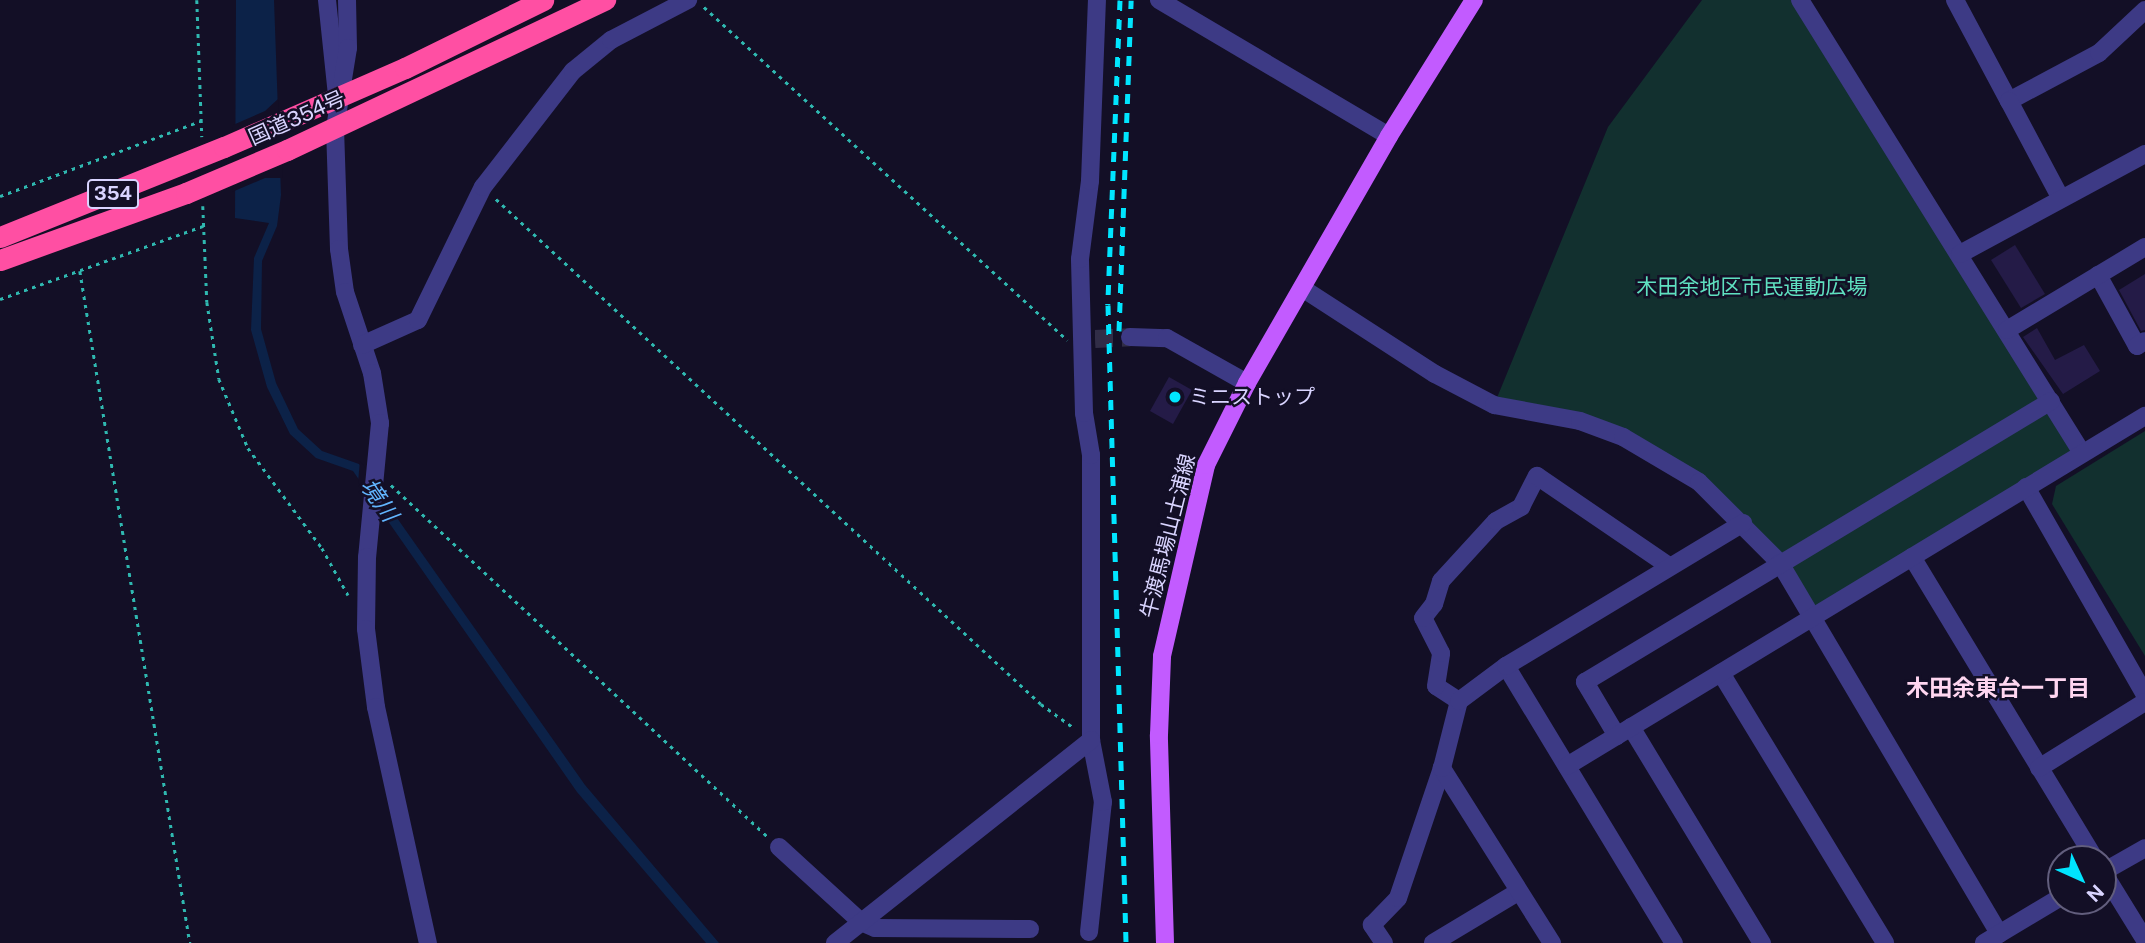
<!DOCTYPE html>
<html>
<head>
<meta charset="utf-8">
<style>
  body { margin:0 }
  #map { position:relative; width:2145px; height:943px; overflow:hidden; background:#130f26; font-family:"Public Sans","Noto Sans JP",sans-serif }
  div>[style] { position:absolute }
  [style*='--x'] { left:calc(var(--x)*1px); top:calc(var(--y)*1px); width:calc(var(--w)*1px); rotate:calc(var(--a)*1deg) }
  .green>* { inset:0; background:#12302f }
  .water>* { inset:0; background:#0c2248 }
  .pier>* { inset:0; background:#130f26 }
  .building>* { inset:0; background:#241b47 }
  .minor-tunnel>* { height:18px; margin-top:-9px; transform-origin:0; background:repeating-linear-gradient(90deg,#312d47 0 18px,transparent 0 27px) }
  .path>* { height:2.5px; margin-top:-1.25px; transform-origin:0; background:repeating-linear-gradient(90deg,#2fb8b0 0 3.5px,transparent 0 8.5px) }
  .minor>* { height:18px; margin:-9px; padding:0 9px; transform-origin:9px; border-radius:9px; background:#3d3a85 }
  .major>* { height:18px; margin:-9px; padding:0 9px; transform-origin:9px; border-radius:9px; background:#c25bff }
  .highway>* { height:21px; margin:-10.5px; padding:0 10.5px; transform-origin:10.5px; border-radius:10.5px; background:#ff4fa3 }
  .rail>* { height:5px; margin-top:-2.5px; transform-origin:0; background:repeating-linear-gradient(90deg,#00e5ff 0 10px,transparent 0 19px) }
  .dots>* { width:19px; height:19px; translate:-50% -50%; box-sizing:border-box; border:4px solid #130f26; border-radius:50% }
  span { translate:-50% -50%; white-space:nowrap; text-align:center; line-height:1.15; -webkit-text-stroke:5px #130f26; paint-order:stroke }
  .shield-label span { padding:2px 5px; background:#130f26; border:2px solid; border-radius:5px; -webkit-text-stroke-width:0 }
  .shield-label { font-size:19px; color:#d9d4ff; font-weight:700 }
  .street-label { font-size:21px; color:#d9d4ff }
  .park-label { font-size:21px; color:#5fe0c0 }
  .poi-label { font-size:21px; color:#d9d4ff }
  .left { translate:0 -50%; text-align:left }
  .water-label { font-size:23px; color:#62b6ff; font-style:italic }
  .neighbourhood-label { font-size:23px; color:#ffd6f0; font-weight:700 }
  .north { position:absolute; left:2047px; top:845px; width:70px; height:70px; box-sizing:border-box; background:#130f26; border:2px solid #625e7d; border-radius:50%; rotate:135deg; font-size:19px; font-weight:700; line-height:28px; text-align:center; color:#d9d4ff }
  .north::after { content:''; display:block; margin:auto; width:24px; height:32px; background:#00e5ff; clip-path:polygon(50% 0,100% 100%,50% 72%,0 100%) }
</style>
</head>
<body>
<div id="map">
  <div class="green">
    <i style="clip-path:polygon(1702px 0,1800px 0,2082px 453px,1811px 618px,1743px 523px,1623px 437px,1494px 405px,1608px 127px)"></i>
    <i style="clip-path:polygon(2145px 431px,2145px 656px,2052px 504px,2056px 486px)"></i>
  </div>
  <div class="water">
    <i style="clip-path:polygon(236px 0,274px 0,281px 195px,277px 226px,262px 261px,261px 329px,276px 383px,298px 429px,322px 451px,359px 464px,585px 785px,719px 943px,706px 943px,577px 792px,353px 471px,316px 458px,290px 434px,267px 387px,251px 330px,254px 258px,269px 223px,235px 218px)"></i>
  </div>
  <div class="pier">
    <i style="clip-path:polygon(278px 99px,283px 178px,265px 178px,232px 192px,233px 125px,265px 111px)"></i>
    <i style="clip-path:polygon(360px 461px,388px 496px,384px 518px,358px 482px)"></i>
  </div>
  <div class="building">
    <i style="clip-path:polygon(2015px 245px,2045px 294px,2021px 308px,1991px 260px)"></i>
    <i style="clip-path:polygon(2145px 274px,2145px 330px,2141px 331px,2119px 290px)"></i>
    <i style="clip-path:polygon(2037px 328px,2055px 360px,2084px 345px,2100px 371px,2063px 394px,2023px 337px)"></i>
    <i style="clip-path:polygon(1169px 377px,1192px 390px,1173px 424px,1150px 411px)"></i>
  </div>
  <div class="minor-tunnel">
    <i style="--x:1095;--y:339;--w:35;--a:-3"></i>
  </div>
  <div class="path">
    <i style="--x:197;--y:0;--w:137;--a:87.9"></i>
    <i style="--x:704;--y:7;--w:493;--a:42.5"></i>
    <i style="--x:0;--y:196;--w:215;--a:-20.5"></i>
    <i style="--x:496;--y:199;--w:743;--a:42.82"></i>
    <i style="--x:1041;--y:704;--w:41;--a:36"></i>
    <i style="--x:203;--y:206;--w:96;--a:87.6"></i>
    <i style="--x:207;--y:302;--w:78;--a:81.1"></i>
    <i style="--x:219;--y:379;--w:75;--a:67.2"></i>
    <i style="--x:248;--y:448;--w:124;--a:53.5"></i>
    <i style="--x:322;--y:548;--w:54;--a:61"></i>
    <i style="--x:80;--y:271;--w:681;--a:80.7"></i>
    <i style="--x:0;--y:299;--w:216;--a:-19.8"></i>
    <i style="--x:391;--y:485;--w:516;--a:43.04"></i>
  </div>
  <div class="minor">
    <i style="--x:327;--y:0;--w:96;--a:84"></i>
    <i style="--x:347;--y:0;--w:48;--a:88.8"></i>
    <i style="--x:348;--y:48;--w:81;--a:99.2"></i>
    <i style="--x:335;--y:128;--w:121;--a:88.1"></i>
    <i style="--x:339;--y:249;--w:43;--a:82.1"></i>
    <i style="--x:345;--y:292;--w:85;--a:71.6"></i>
    <i style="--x:372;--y:373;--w:51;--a:80.9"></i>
    <i style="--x:380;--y:423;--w:135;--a:95.5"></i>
    <i style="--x:367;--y:557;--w:72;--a:90.8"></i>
    <i style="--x:366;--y:629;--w:79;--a:82.7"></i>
    <i style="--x:376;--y:707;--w:242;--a:77.6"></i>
    <i style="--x:1159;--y:0;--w:267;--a:30.6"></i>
    <i style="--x:1800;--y:0;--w:534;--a:58.1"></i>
    <i style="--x:1955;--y:0;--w:115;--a:61.9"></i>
    <i style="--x:2009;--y:101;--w:102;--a:-28.1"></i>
    <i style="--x:2099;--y:53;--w:63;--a:-43.1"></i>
    <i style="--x:2009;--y:101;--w:109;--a:62"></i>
    <i style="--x:1960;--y:254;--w:210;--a:-28.4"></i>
    <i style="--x:2098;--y:275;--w:81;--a:61.2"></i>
    <i style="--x:2137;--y:346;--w:9;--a:-32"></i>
    <i style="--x:1302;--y:288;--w:158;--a:32.9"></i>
    <i style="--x:1435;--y:374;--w:67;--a:27.7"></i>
    <i style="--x:1494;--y:405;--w:87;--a:10.5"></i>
    <i style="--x:1580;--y:421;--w:46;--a:20.4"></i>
    <i style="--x:1623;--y:437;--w:88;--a:30.6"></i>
    <i style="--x:1699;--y:482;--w:115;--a:45"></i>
    <i style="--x:1780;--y:563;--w:431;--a:59.4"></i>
    <i style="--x:2007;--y:330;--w:161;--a:-31"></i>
    <i style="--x:1130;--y:337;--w:37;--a:2"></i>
    <i style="--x:1167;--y:338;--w:92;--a:29.4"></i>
    <i style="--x:362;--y:345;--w:61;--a:-24.1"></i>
    <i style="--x:418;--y:320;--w:148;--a:-64"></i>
    <i style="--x:483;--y:187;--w:147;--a:-52.2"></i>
    <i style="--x:573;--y:71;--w:49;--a:-39.2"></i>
    <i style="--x:611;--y:40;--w:87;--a:-27.5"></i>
    <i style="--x:2026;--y:487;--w:240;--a:60.2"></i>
    <i style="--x:1912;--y:557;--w:353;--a:58.8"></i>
    <i style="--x:1506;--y:666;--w:324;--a:58.8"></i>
    <i style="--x:1721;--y:673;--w:316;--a:58.7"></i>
    <i style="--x:1459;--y:701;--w:27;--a:-147"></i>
    <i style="--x:1436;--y:686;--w:33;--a:-81"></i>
    <i style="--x:1441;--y:653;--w:39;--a:-117"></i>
    <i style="--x:1423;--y:618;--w:18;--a:-52"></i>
    <i style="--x:1434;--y:604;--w:24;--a:-73"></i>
    <i style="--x:1441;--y:581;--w:81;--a:-47.5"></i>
    <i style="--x:1496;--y:521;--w:29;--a:-29"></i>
    <i style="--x:1521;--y:507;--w:35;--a:-63"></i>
    <i style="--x:1537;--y:476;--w:160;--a:34.3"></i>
    <i style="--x:1631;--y:727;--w:253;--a:58.8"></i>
    <i style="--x:1617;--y:736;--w:63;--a:-120.7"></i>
    <i style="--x:1585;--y:682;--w:544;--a:-31.09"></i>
    <i style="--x:1567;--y:766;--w:676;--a:-31.2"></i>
    <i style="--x:2039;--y:768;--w:125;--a:-31.9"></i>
    <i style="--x:779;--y:847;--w:111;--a:42.4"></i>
    <i style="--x:861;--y:922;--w:15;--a:23"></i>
    <i style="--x:875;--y:928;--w:155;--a:0.4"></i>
    <i style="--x:2103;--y:872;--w:80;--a:58.3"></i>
    <i style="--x:2103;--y:872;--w:48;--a:-29.7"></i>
    <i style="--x:1089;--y:932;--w:131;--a:-83.9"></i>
    <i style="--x:1103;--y:802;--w:63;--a:-101"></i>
    <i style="--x:1091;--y:740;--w:285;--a:-90"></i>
    <i style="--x:1091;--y:455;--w:43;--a:-99.5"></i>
    <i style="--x:1084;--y:413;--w:154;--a:-91.5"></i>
    <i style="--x:1080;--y:259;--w:79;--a:-82.7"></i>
    <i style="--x:1090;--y:181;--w:181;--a:-87.8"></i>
    <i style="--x:835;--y:943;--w:327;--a:-38.4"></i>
    <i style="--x:1384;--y:943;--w:22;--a:-124"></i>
    <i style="--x:1372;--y:925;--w:37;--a:-46"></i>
    <i style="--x:1398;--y:898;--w:137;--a:-71.3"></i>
    <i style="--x:1433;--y:943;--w:99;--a:-31"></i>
    <i style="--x:1552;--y:943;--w:207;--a:-122.2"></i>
    <i style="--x:1442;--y:768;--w:69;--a:-75.8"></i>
    <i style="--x:1459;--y:701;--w:59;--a:-36.7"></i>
    <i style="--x:1506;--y:666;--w:277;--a:-31.1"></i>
    <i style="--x:1984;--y:943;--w:90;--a:-30.9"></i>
  </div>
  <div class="major">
    <i style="--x:1165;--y:943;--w:208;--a:-91.7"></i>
    <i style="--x:1159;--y:735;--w:79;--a:-87.8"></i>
    <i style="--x:1162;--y:656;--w:196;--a:-77"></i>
    <i style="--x:1206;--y:465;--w:92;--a:-63.4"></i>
    <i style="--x:1247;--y:383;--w:285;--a:-60.1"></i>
    <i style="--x:1389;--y:136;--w:160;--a:-58"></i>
  </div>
  <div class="highway">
    <i style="--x:0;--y:237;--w:241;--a:-21.9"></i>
    <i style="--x:224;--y:147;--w:197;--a:-23.6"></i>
    <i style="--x:405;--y:68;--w:154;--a:-26.2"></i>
    <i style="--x:0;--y:260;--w:198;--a:-19.8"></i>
    <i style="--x:186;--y:193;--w:110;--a:-23.1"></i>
    <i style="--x:287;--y:150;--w:352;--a:-25.3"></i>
  </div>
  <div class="rail">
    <i style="--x:1120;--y:0;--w:305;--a:92.3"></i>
    <i style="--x:1108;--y:305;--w:638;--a:88.38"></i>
    <i style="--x:1119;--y:331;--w:331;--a:-87.9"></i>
  </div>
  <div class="dots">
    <i style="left:1175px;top:397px;background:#00e5ff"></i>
  </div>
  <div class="shield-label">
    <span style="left:113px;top:194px">354</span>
  </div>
  <div class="street-label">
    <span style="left:297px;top:118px;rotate:-24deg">国道354号</span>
    <span style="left:1168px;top:536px;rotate:-76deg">牛渡馬場山土浦線</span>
  </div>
  <div class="park-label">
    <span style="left:1752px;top:287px">木田余地区市民運動広場</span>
  </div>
  <div class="poi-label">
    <span class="left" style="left:1189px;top:397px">ミニストップ</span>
  </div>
  <div class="water-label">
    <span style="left:379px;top:500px;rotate:55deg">境川</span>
  </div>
  <div class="neighbourhood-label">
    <span style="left:1998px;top:688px">木田余東台一丁目</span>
  </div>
  <div class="north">N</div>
</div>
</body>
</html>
